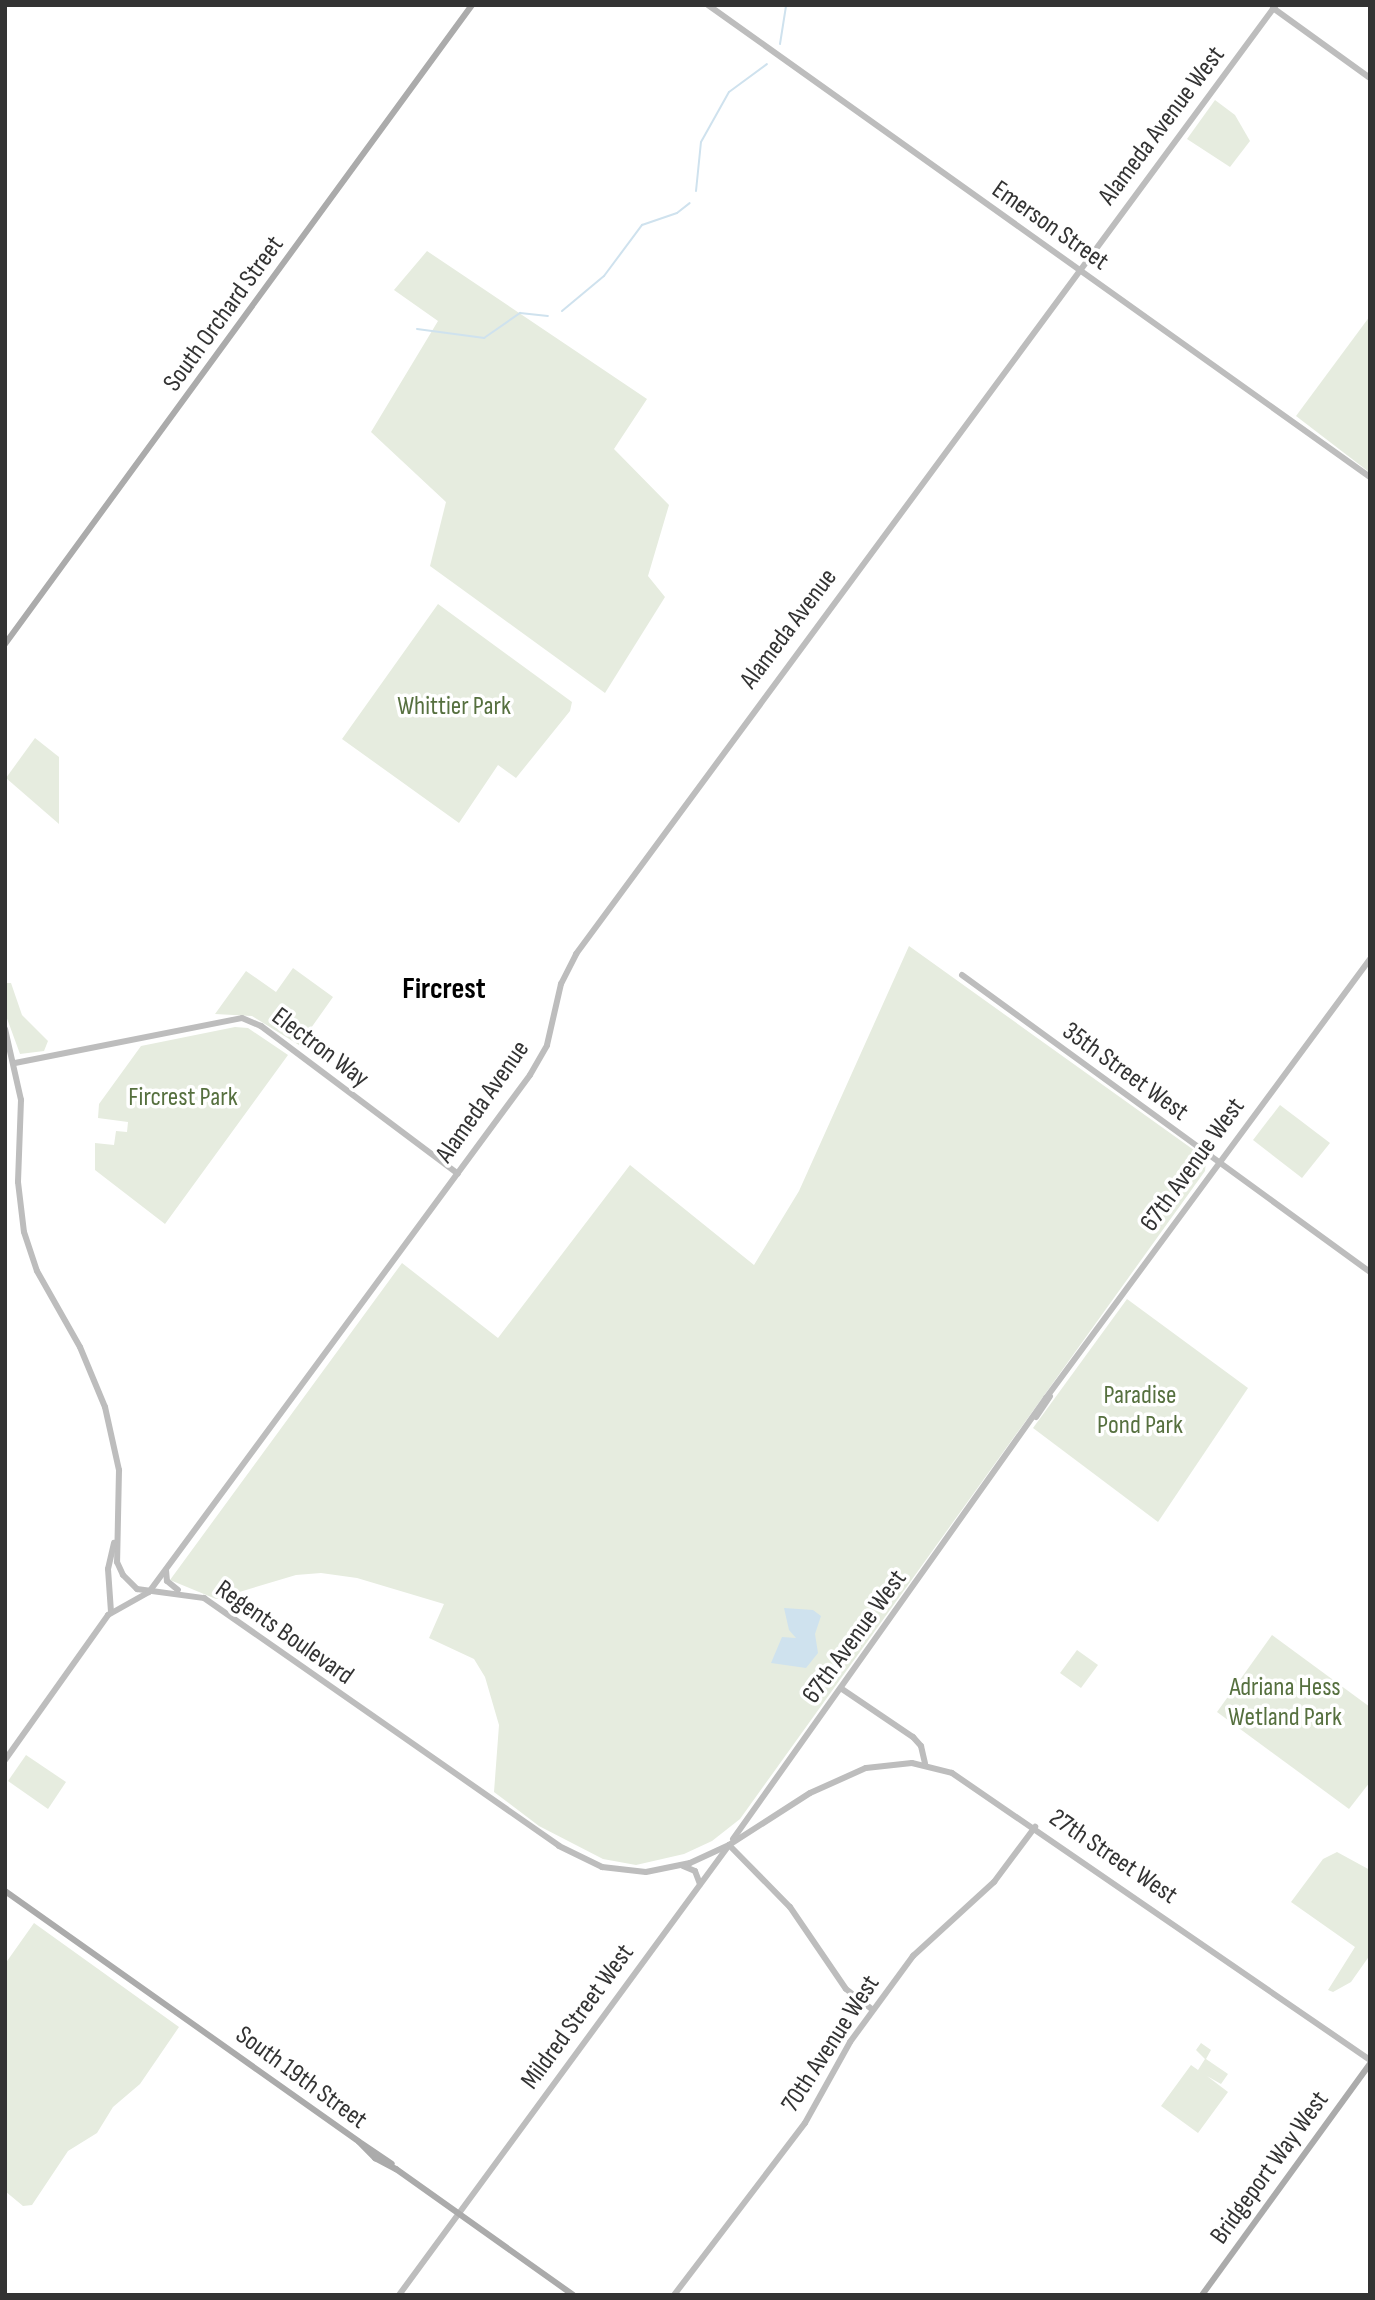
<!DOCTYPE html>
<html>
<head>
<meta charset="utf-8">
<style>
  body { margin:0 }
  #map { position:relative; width:1375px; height:2300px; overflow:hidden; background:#fff; font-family:"Sofia Sans Condensed",sans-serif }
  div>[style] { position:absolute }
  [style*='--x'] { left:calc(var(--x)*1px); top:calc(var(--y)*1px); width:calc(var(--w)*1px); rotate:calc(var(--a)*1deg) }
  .green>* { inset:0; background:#e6ecdf }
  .water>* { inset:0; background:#cfe2ee }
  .stream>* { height:2px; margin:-1px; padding:0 1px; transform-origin:1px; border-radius:1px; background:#cfe2ee }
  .secondary>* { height:6px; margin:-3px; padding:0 3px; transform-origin:3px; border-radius:3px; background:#bdbdbd }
  .primary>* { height:6px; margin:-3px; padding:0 3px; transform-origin:3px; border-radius:3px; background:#ababab }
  span { translate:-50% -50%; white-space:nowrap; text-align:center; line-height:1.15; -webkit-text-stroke:7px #fff; paint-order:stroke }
  .street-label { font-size:26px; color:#333 }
  .park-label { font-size:26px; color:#56703f }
  .quarter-label { font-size:30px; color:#000; font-weight:700 }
  .frame { position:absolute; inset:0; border:7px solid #333; pointer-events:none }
</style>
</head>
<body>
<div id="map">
  <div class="green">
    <i style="clip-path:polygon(1215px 100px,1235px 115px,1250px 141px,1230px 167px,1187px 139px)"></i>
    <i style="clip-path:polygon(427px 251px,647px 399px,614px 449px,669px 505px,648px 576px,665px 597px,605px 693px,430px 566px,446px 502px,371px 432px,438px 321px,394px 290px)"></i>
    <i style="clip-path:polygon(1370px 316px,1370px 470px,1369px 472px,1296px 416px)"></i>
    <i style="clip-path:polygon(438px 604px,572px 702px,570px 711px,516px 778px,498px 765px,459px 823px,342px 739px)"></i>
    <i style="clip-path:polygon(35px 738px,59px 757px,59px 824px,6px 778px)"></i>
    <i style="clip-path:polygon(909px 946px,1198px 1153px,1206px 1162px,1205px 1171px,740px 1819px,712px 1841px,684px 1854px,636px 1865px,603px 1859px,539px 1826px,494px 1792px,499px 1725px,485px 1677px,474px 1659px,429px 1638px,444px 1604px,357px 1578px,321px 1573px,296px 1575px,216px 1599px,170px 1580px,402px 1263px,498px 1338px,630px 1165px,754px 1265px,799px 1191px)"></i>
    <i style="clip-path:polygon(293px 968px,333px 997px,299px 1045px,252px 1016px,215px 1014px,246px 971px,276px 992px)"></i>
    <i style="clip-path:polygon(5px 983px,11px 983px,22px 1015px,48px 1041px,44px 1051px,20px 1054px,5px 1013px)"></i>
    <i style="clip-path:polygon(235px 1027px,248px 1028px,288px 1055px,165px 1224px,95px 1170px,95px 1143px,114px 1145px,116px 1131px,127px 1132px,128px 1122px,98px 1118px,99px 1104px,141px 1046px)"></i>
    <i style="clip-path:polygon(1280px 1105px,1330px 1143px,1302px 1178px,1253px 1140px)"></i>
    <i style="clip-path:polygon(1127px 1299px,1248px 1388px,1158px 1522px,1033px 1428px)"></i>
    <i style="clip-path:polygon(1272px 1635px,1370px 1707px,1370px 1782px,1349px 1809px,1217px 1712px)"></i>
    <i style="clip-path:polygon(1077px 1650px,1098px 1665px,1081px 1688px,1060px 1673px)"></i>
    <i style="clip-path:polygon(26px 1755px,66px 1782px,48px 1809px,8px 1781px)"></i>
    <i style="clip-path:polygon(1337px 1852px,1370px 1870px,1370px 1955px,1351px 1982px,1333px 1992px,1328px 1990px,1355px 1947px,1291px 1902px,1323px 1859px)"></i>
    <i style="clip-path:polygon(34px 1923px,179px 2027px,140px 2084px,113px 2107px,97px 2133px,68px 2151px,32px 2205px,23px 2206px,5px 2191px,5px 1964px)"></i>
    <i style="clip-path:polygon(1201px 2043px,1211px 2050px,1206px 2059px,1228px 2074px,1221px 2084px,1207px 2076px,1228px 2092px,1198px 2133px,1161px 2106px,1191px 2065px,1198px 2070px,1205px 2059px,1196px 2050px)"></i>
  </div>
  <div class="water">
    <i style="clip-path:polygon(784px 1608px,813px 1610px,821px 1616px,815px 1634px,818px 1653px,806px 1668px,771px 1663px,782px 1637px,796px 1638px,789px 1630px)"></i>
  </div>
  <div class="stream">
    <i style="--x:780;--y:44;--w:39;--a:-81"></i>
    <i style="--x:696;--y:191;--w:49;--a:-84.2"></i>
    <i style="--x:701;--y:142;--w:57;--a:-60.8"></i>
    <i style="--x:729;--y:92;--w:47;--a:-36.4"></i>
    <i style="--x:562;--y:311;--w:55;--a:-39.8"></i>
    <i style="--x:604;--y:276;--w:64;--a:-53.3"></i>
    <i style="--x:642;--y:225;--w:37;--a:-19"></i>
    <i style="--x:677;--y:213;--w:16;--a:-38"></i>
    <i style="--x:417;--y:329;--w:68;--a:7.7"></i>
    <i style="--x:484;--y:338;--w:44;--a:-34.8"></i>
    <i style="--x:520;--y:313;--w:28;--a:6"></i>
  </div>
  <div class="secondary">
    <i style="--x:708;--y:5;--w:813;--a:35.49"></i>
    <i style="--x:1273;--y:8;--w:120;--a:35.8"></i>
    <i style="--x:962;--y:975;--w:505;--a:36.05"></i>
    <i style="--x:5;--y:1029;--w:73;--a:77.3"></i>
    <i style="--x:21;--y:1100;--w:82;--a:92.1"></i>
    <i style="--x:18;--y:1182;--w:50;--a:83.2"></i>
    <i style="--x:24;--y:1232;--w:41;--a:71.6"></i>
    <i style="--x:37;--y:1271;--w:87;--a:60.5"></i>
    <i style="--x:80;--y:1347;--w:65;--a:67.4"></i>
    <i style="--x:105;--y:1407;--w:65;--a:77.5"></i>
    <i style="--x:119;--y:1470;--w:92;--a:91.2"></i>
    <i style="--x:117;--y:1562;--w:14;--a:65"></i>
    <i style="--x:123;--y:1575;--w:20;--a:45"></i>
    <i style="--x:137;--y:1589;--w:68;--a:7.7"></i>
    <i style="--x:204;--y:1598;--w:433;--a:34.9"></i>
    <i style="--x:559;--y:1846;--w:48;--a:26"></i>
    <i style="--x:602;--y:1867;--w:44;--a:6.5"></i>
    <i style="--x:646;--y:1872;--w:45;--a:-11.6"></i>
    <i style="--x:690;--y:1863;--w:43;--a:-24.8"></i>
    <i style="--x:729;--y:1845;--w:96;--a:-32.7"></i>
    <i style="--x:810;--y:1793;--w:61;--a:-24.1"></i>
    <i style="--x:866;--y:1768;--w:46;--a:-6.2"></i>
    <i style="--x:912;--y:1763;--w:41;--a:14"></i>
    <i style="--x:952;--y:1773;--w:507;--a:34.47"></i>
    <i style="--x:15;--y:1063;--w:231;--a:-11.2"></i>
    <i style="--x:242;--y:1018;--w:21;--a:23"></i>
    <i style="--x:261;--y:1026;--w:246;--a:36.9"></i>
    <i style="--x:1036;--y:1417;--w:25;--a:-56"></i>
    <i style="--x:166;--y:1570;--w:11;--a:85"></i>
    <i style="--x:167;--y:1581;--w:14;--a:39"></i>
    <i style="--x:111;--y:1612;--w:43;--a:-94"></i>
    <i style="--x:108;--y:1569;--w:27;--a:-77"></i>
    <i style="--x:842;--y:1689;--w:86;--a:34.1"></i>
    <i style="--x:913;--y:1737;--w:12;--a:48"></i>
    <i style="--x:921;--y:1746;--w:18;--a:77"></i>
    <i style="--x:5;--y:1760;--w:178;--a:-54.6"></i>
    <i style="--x:108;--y:1615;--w:47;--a:-29.3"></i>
    <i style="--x:149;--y:1592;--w:642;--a:-53.61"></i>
    <i style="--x:530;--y:1075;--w:34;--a:-60"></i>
    <i style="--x:547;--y:1045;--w:63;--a:-77.1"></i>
    <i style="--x:561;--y:984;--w:34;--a:-63"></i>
    <i style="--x:576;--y:954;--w:1179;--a:-53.59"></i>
    <i style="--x:733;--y:1839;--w:541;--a:-54.63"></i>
    <i style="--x:1046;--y:1398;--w:546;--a:-53.57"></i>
    <i style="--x:729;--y:1845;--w:87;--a:45.5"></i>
    <i style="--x:790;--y:1907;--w:99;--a:55.7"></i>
    <i style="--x:846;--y:1989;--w:34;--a:38"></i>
    <i style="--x:683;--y:1866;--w:13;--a:23"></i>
    <i style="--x:695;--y:1871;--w:14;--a:69"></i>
    <i style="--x:399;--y:2295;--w:554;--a:-53.73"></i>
    <i style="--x:674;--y:2295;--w:216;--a:-52.7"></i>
    <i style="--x:805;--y:2123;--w:93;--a:-60.9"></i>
    <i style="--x:850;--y:2042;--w:107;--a:-53.8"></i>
    <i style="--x:913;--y:1956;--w:110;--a:-42.4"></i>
    <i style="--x:994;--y:1882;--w:69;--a:-53.3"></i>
  </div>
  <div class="primary">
    <i style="--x:5;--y:644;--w:791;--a:-53.84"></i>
    <i style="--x:5;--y:1891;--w:434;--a:35.3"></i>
    <i style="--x:359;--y:2142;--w:23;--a:45"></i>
    <i style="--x:375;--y:2158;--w:24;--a:28"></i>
    <i style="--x:396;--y:2169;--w:217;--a:35.4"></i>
    <i style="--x:361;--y:2143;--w:37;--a:34"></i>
    <i style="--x:1202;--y:2295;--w:286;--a:-54"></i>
  </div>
  <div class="street-label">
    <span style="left:1162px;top:126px;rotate:-53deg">Alameda Avenue West</span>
    <span style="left:1050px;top:226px;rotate:35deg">Emerson Street</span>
    <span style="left:224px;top:314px;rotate:-54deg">South Orchard Street</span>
    <span style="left:789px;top:629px;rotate:-53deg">Alameda Avenue</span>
    <span style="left:320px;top:1048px;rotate:37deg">Electron Way</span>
    <span style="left:1125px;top:1072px;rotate:36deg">35th Street West</span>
    <span style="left:483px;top:1102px;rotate:-55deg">Alameda Avenue</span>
    <span style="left:1193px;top:1165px;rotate:-54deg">67th Avenue West</span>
    <span style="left:284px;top:1633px;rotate:35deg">Regents Boulevard</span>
    <span style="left:855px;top:1637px;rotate:-54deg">67th Avenue West</span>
    <span style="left:1113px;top:1857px;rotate:34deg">27th Street West</span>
    <span style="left:578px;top:2017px;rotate:-54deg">Mildred Street West</span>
    <span style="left:831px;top:2044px;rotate:-57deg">70th Avenue West</span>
    <span style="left:301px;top:2078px;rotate:36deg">South 19th Street</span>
    <span style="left:1270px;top:2168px;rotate:-54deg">Bridgeport Way West</span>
  </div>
  <div class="park-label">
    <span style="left:454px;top:707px">Whittier Park</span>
    <span style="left:183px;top:1098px">Fircrest Park</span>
    <span style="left:1140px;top:1411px">Paradise<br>Pond Park</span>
    <span style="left:1285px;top:1703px">Adriana Hess<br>Wetland Park</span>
  </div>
  <div class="quarter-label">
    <span style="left:444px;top:989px">Fircrest</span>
  </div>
  <div class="frame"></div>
</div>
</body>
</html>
